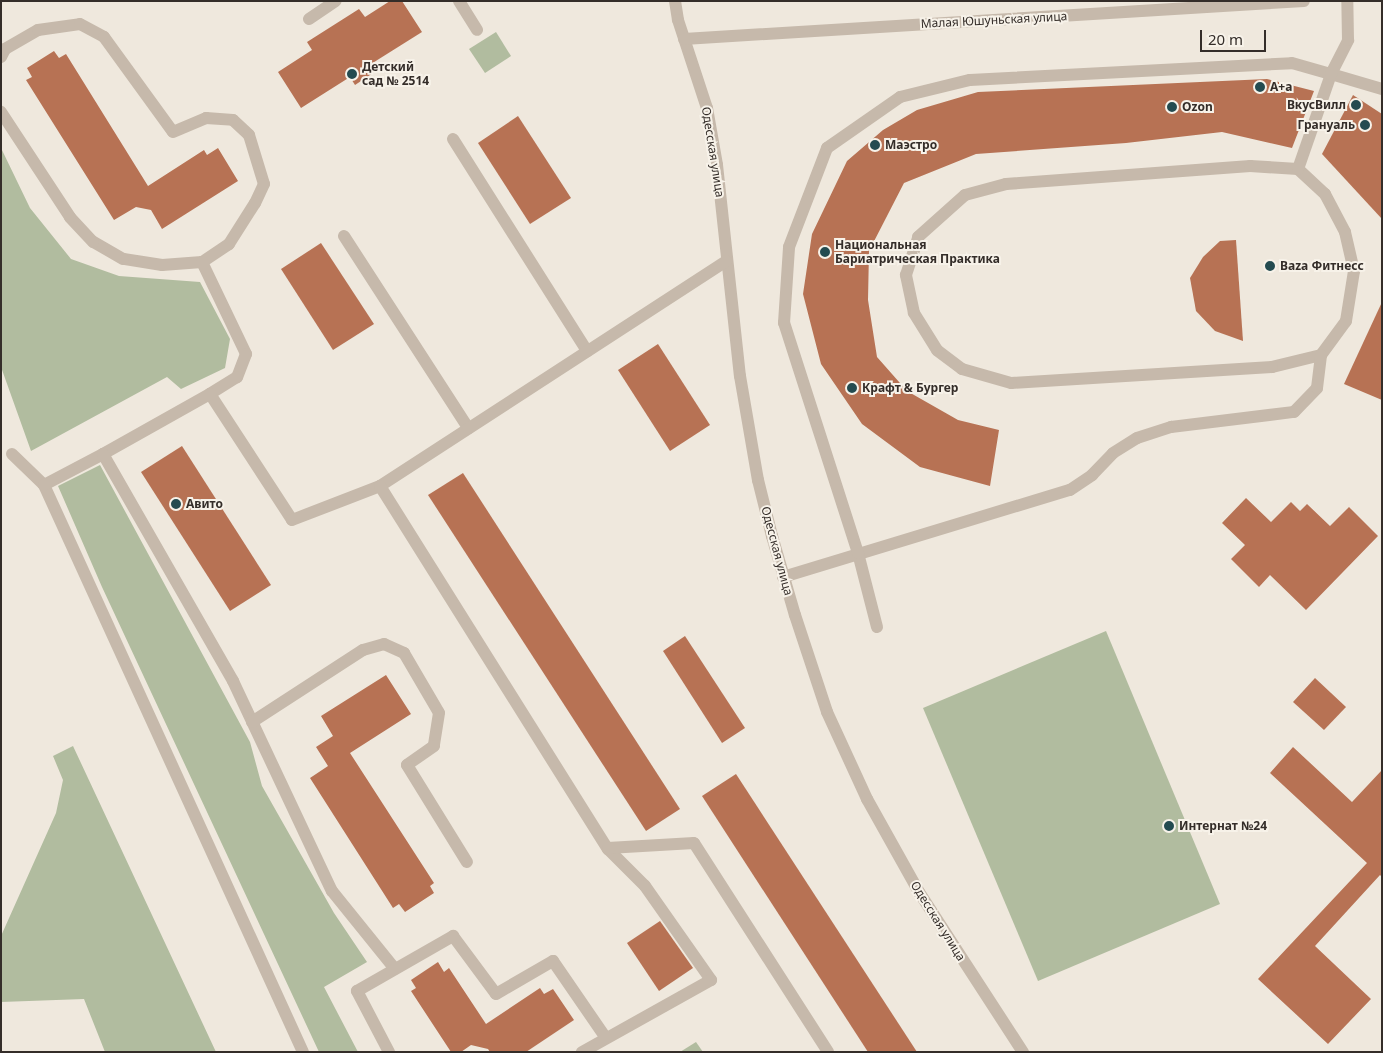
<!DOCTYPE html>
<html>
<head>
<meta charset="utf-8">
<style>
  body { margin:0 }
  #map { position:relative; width:1383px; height:1053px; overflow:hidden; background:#efe8dd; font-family:"Noto Sans",sans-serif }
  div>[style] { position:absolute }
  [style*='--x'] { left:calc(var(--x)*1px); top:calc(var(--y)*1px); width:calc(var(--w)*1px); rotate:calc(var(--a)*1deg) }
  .green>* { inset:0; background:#b1bc9f }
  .building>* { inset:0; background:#b77254 }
  .minor>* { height:12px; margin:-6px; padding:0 6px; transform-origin:6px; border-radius:6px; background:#c6b9ab }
  .dots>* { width:14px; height:14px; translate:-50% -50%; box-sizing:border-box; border:2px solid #f7f2e9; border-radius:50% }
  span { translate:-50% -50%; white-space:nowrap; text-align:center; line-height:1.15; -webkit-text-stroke:4px #f7f2e9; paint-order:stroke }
  .street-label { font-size:12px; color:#342d29 }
  .poi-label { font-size:12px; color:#342d29; font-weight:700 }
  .left { translate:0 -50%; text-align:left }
  .right { translate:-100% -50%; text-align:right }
  .frame { position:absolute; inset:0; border:2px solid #342d29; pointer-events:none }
  .scale { position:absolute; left:1200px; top:30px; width:66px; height:22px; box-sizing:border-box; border:2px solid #342d29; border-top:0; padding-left:6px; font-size:15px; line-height:18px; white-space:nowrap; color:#342d29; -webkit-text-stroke:4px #f7f2e9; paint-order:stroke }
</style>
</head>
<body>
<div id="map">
  <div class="green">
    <i style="clip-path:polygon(496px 32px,511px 56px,485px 73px,469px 49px)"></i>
    <i style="clip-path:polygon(1px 148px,30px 208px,71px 259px,119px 276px,200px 282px,230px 339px,225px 368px,181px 389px,167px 377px,31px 451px,1px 367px)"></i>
    <i style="clip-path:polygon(100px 465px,250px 742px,262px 786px,334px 913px,367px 962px,324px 987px,358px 1052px,319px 1052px,102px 587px,58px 486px)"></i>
    <i style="clip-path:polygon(1106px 631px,1220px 904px,1038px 981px,923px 708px)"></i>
    <i style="clip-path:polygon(73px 746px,216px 1052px,105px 1052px,84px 999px,1px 1002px,1px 936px,56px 813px,63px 780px,53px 756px)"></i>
    <i style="clip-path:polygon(696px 1042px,703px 1052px,680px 1052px)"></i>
  </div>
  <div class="building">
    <i style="clip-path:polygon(390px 1px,402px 1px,422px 32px,371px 64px,376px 71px,355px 85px,350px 77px,301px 108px,278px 72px,312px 50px,307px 42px,359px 9px,365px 17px)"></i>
    <i style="clip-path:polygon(54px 51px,59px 58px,66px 54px,148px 186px,204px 150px,207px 155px,218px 148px,238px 181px,162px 229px,151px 210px,136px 207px,114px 220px,26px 80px,32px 77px,27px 68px)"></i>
    <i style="clip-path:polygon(1267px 79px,1314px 91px,1292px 148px,1222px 132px,1126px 143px,976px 154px,904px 183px,869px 251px,868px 300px,877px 357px,907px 391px,958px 420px,999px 430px,990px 486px,920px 467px,862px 424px,821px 364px,803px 294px,812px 234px,847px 161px,883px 130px,917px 110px,978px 92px)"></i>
    <i style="clip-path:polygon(1353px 95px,1382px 114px,1382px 219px,1322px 154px)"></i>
    <i style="clip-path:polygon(518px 116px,571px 198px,530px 224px,478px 143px)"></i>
    <i style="clip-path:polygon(1236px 240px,1243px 341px,1215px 331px,1196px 311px,1190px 278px,1203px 257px,1220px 241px)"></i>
    <i style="clip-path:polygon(321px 243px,374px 324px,333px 350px,281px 269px)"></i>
    <i style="clip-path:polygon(1382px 302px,1382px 400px,1344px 384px)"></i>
    <i style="clip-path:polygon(658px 344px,710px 425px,670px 451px,618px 370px)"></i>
    <i style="clip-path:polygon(182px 446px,271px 585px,230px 611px,141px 472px)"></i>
    <i style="clip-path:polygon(463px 473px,680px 809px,646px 831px,428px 495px)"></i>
    <i style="clip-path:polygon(1246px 498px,1271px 522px,1291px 502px,1300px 511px,1307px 504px,1330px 526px,1349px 507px,1378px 536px,1306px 610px,1270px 575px,1259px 587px,1231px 559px,1245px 545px,1222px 523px)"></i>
    <i style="clip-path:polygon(685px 636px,745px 728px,722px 743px,663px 651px)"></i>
    <i style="clip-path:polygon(386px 675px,411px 714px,350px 753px,434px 883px,430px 886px,434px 893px,405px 912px,399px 904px,393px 908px,310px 778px,328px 766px,316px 747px,333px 736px,321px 716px)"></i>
    <i style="clip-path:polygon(1315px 678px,1346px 707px,1324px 730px,1293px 702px)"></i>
    <i style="clip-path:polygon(1293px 747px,1352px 802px,1382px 770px,1382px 877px,1380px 875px,1315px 946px,1371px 999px,1328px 1044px,1258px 979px,1367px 863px,1270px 773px)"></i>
    <i style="clip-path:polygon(736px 774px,917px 1052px,868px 1052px,759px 884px,702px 796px)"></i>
    <i style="clip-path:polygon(660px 921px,693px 968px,659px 991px,627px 943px)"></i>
    <i style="clip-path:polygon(438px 962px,444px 972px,449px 968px,486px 1024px,540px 988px,544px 994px,553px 989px,574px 1020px,526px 1052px,490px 1052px,488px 1049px,471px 1045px,461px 1052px,451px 1052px,411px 991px,416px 988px,411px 980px)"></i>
  </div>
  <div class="minor">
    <i style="--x:459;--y:1;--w:34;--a:58"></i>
    <i style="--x:675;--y:1;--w:19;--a:81"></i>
    <i style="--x:678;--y:20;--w:93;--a:71.8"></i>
    <i style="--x:707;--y:108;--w:58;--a:80"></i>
    <i style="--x:717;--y:165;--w:212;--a:83.8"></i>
    <i style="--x:740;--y:376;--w:106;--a:80.2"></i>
    <i style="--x:758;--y:480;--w:58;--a:76"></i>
    <i style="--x:772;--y:536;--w:82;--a:73.8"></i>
    <i style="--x:795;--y:615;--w:102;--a:71.7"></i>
    <i style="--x:827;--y:712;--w:96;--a:65.3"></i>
    <i style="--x:867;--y:799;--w:107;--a:60.8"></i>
    <i style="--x:919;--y:892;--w:191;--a:57"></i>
    <i style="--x:309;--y:19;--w:32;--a:-34"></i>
    <i style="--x:684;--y:39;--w:621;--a:-3.51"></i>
    <i style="--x:1;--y:57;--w:9;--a:-63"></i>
    <i style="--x:5;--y:49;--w:38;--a:-30"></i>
    <i style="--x:38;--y:30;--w:42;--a:-8.1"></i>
    <i style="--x:80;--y:24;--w:27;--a:28"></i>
    <i style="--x:104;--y:37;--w:117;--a:54"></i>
    <i style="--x:173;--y:132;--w:36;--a:-23"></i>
    <i style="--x:206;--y:118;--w:27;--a:4"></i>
    <i style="--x:233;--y:120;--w:22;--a:43"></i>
    <i style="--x:249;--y:135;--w:51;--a:73"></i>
    <i style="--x:264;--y:184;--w:21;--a:115"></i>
    <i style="--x:255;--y:203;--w:49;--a:122.4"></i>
    <i style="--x:229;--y:244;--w:32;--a:146"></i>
    <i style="--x:202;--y:262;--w:40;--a:175.7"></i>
    <i style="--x:162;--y:265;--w:39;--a:-171"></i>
    <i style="--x:123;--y:259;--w:34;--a:-150"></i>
    <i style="--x:93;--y:242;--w:34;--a:-133"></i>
    <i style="--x:70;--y:217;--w:126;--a:-123.3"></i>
    <i style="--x:453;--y:139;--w:251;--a:57.7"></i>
    <i style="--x:1298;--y:169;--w:37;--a:43"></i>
    <i style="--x:1325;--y:194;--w:43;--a:62.2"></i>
    <i style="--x:1345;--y:232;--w:40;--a:77"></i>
    <i style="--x:1354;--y:271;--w:51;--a:99.1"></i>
    <i style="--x:1346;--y:321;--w:42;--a:126.3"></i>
    <i style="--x:1321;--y:355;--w:50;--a:166.2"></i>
    <i style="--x:1272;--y:367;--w:261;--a:176.5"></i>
    <i style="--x:1011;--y:383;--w:51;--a:-164.1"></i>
    <i style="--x:962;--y:369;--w:31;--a:-143"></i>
    <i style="--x:937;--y:350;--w:44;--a:-121.9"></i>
    <i style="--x:914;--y:313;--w:39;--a:-102"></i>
    <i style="--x:906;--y:275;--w:40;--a:-72"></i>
    <i style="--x:918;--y:237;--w:63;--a:-41.8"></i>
    <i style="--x:965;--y:195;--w:42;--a:-15"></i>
    <i style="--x:1006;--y:184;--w:245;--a:-4.2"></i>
    <i style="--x:1250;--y:166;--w:48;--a:3.6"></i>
    <i style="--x:1298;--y:169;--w:101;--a:-70.8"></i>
    <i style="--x:1331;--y:74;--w:53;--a:16.4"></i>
    <i style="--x:344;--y:236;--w:229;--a:57.1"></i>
    <i style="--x:202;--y:262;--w:102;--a:64.4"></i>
    <i style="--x:246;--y:354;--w:25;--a:111"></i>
    <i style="--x:237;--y:377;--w:32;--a:148"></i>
    <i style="--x:210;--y:394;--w:150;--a:56.9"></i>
    <i style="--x:292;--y:520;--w:94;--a:-21.1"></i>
    <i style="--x:380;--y:486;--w:413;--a:-33"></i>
    <i style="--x:12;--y:454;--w:45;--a:44.1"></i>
    <i style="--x:44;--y:485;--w:623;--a:65.45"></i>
    <i style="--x:103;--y:454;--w:123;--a:-29.3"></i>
    <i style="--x:44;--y:485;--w:67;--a:-27.7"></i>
    <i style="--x:103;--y:454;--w:262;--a:60.2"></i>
    <i style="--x:233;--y:681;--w:232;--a:64.8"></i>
    <i style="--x:332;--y:891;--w:100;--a:51.1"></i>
    <i style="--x:380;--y:486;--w:429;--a:57.9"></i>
    <i style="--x:608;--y:849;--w:52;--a:45"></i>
    <i style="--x:645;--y:886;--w:115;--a:54.9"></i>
    <i style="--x:711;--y:980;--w:148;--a:150.8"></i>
    <i style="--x:783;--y:577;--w:300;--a:-16.9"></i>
    <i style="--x:1070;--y:490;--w:27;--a:-34"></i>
    <i style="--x:1092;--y:475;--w:30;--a:-46"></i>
    <i style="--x:1113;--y:453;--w:28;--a:-32"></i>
    <i style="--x:1137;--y:438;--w:36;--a:-18"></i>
    <i style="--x:1171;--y:427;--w:124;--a:-7"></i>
    <i style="--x:1294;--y:412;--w:33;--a:-46"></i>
    <i style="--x:1317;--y:388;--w:33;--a:-83"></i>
    <i style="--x:877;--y:627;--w:76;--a:-104.4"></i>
    <i style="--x:858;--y:553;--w:242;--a:-107.8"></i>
    <i style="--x:784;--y:323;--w:76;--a:-86.2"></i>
    <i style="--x:789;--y:247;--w:106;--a:-69"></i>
    <i style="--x:827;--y:148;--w:89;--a:-34.9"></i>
    <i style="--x:900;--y:97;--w:72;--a:-13.7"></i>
    <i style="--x:970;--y:80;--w:322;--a:-3"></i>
    <i style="--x:1292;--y:63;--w:41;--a:15.8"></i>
    <i style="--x:1331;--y:74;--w:38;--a:-63"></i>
    <i style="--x:1348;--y:40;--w:39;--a:-91"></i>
    <i style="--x:252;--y:722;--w:132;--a:-33"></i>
    <i style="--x:363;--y:650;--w:22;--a:-16"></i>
    <i style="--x:384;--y:644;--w:22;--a:24"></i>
    <i style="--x:404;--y:653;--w:69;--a:59.7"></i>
    <i style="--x:439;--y:713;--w:33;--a:99"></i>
    <i style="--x:434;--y:746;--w:33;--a:145"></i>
    <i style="--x:407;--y:765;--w:114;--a:58.3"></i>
    <i style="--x:608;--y:848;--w:86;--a:-3.3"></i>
    <i style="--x:694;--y:843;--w:248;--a:57.3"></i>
    <i style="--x:389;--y:1052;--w:69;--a:-117.7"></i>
    <i style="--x:357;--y:991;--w:111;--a:-29.8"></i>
    <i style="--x:453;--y:936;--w:72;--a:53.4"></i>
    <i style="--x:496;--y:994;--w:66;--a:-30.1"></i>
    <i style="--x:553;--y:961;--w:93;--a:55.5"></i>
  </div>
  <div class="dots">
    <i style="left:352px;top:74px;background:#244b50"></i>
    <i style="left:1260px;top:87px;background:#244b50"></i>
    <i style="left:1356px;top:105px;background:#244b50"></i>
    <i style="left:1172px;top:107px;background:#244b50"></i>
    <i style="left:1365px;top:125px;background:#244b50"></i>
    <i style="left:875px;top:145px;background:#244b50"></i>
    <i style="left:825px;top:252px;background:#244b50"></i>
    <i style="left:1270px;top:266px;background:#244b50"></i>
    <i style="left:852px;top:388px;background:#244b50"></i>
    <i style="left:176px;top:504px;background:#244b50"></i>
    <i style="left:1169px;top:826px;background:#244b50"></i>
  </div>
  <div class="street-label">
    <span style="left:994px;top:20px;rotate:-3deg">Малая Юшуньская улица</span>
    <span style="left:713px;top:152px;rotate:81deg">Одесская улица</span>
    <span style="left:777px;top:551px;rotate:75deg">Одесская улица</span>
    <span style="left:938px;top:921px;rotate:58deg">Одесская улица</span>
  </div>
  <div class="poi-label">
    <span class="left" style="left:362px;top:74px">Детский<br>сад № 2514</span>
    <span class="left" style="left:1270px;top:87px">А+а</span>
    <span class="right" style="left:1346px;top:105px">ВкусВилл</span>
    <span class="left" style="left:1182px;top:107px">Ozon</span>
    <span class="right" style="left:1355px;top:125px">Грануаль</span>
    <span class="left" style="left:885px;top:145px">Маэстро</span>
    <span class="left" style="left:835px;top:252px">Национальная<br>Бариатрическая Практика</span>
    <span class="left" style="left:1280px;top:266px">Baza Фитнесс</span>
    <span class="left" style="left:862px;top:388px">Крафт &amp; Бургер</span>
    <span class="left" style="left:186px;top:504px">Авито</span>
    <span class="left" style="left:1179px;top:826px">Интернат №24</span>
  </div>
  <div class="frame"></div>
  <div class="scale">20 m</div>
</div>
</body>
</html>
